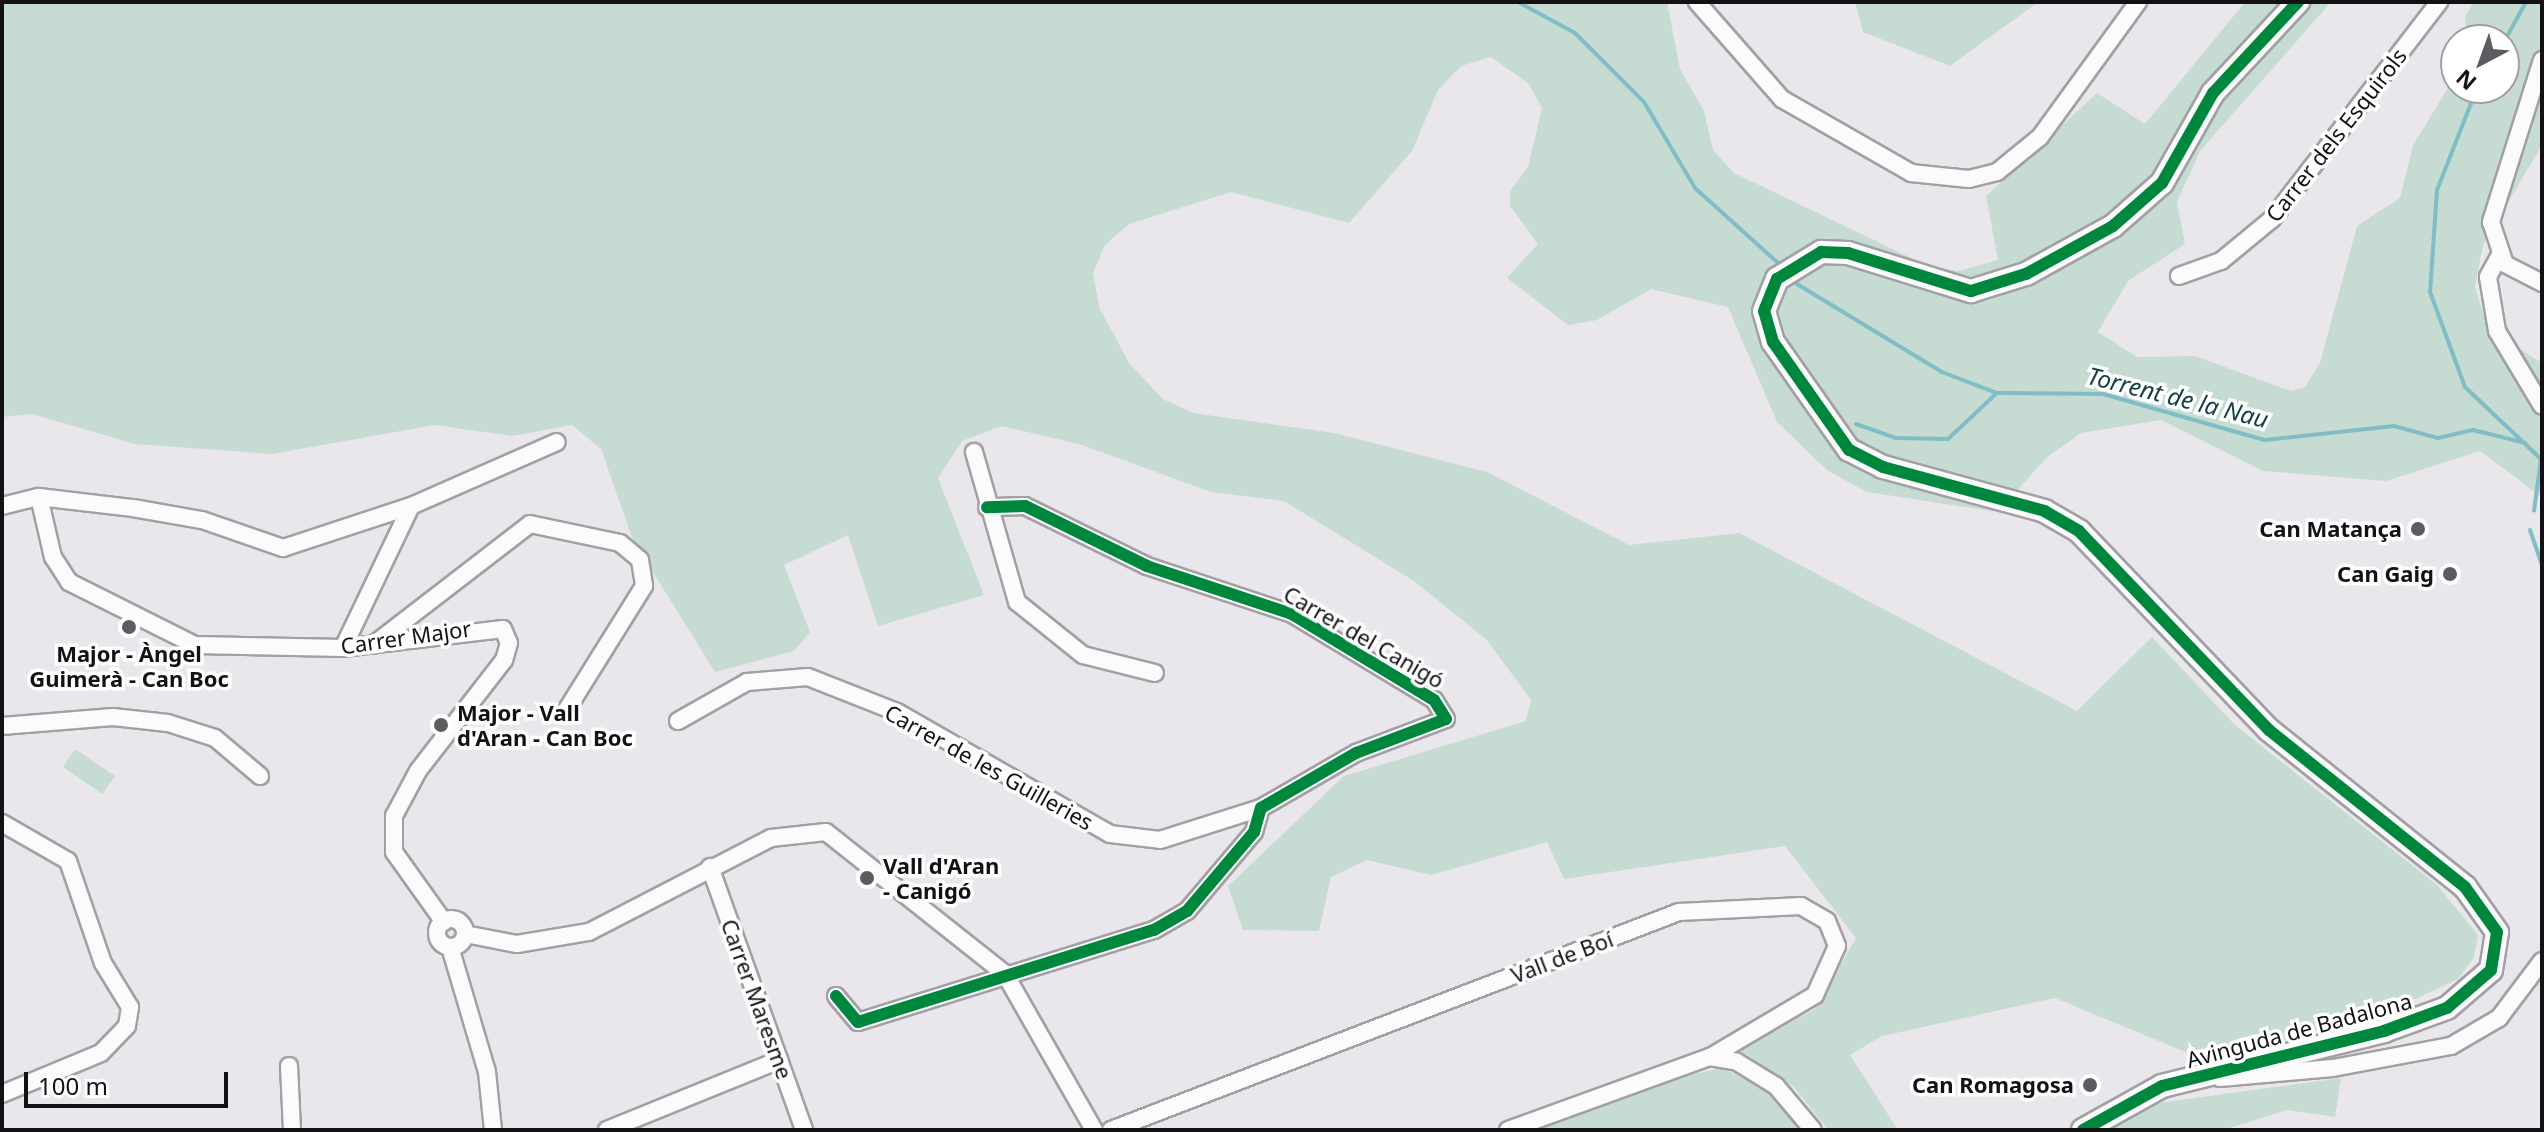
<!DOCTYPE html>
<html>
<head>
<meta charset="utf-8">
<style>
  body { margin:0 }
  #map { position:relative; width:2544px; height:1132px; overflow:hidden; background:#eae7ec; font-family:"Noto Sans",sans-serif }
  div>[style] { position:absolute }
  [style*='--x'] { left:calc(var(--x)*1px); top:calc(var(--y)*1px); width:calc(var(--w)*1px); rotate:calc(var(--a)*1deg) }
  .green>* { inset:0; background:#c6dbd2 }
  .stream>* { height:4px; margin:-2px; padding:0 2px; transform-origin:2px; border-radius:2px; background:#81bdc6 }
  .roads { filter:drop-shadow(2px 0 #a2a0a4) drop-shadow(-2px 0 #a2a0a4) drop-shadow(0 2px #a2a0a4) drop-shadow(0 -2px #a2a0a4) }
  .street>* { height:16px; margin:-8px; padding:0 8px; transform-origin:8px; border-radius:8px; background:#fcfbfc }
  .street>.ring { margin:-8px; padding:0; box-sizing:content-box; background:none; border:16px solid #fcfbfc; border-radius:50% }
  .secondary>* { height:22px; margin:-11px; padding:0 11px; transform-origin:11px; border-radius:11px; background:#fcfbfc }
  .cycleway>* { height:12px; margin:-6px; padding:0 6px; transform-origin:6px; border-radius:6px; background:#00873e }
  .dots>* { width:22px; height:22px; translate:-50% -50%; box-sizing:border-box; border:4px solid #fff; border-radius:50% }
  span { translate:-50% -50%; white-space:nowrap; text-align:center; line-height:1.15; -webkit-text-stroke:7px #fff; paint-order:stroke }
  .street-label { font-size:22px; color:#131114 }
  .poi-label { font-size:22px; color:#131114; font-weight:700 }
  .right { translate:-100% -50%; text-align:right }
  .left { translate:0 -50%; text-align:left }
  .water-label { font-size:24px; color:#174045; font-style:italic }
  .frame { position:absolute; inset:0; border:4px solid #131114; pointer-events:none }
  .north { position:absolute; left:2440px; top:24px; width:80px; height:80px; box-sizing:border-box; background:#fff; border:2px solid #a1a0a1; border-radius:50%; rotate:221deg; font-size:22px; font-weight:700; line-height:32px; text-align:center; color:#131114 }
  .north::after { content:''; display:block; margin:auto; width:28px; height:36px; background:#5e5c60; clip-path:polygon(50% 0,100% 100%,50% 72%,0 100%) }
  .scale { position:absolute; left:24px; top:1072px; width:204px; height:36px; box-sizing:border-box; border:4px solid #131114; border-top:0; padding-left:10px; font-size:24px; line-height:28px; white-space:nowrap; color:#131114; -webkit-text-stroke:6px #fff; paint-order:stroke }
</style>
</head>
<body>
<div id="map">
  <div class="green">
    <i style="clip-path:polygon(2px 2px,1667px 2px,1680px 69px,1704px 111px,1713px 150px,1734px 173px,1930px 267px,1959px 271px,1998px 260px,1986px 196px,2097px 93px,2145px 124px,2245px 2px,2331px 2px,2200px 151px,2177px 202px,2185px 244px,2128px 281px,2098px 332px,2137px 357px,2195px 356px,2291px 391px,2305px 387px,2320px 363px,2357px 226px,2400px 198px,2413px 145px,2456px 75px,2456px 88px,2504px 88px,2504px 40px,2467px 40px,2465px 16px,2474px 2px,2542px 2px,2542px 145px,2483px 245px,2475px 287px,2488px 329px,2542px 363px,2542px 497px,2480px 451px,2386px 481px,2263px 471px,2161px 420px,2081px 433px,2046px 458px,1998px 512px,1867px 492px,1828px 471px,1777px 422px,1728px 307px,1651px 289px,1597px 320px,1568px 325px,1507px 278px,1538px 244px,1510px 206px,1510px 191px,1528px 167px,1542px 108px,1528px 83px,1491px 57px,1461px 66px,1438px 90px,1412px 151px,1349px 223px,1231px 192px,1129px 224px,1105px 245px,1093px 273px,1099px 307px,1129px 363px,1163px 399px,1193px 413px,1334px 433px,1487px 472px,1629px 545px,1739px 533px,2077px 711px,2152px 637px,2235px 725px,2437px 885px,2478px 935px,2474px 957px,2458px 979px,2415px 999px,2212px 1063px,2055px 998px,1882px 1036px,1850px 1055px,1898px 1130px,1828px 1130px,1794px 1087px,1740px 1050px,1815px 1009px,1856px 938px,1785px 846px,1564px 879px,1547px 842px,1431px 875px,1367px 860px,1331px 877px,1319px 931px,1243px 930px,1228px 886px,1344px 776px,1526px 721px,1531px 700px,1487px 640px,1414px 581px,1284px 501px,1211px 492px,1082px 445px,1002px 426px,962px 441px,938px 478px,984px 595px,878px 626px,848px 535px,784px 565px,810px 632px,794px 651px,715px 672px,633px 540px,601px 449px,572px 425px,512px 436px,435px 425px,272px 454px,135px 444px,32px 414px,2px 417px)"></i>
    <i style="clip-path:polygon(1855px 2px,2038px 2px,1950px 66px,1863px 32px)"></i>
    <i style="clip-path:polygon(75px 749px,115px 776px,102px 794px,63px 767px)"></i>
    <i style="clip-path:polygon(1721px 1068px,1776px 1093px,1805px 1130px,1534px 1130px,1651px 1084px)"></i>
    <i style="clip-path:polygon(2341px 1078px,2335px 1117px,2287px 1110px,2223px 1130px,2108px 1130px,2151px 1104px)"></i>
  </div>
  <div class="stream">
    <i style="--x:1518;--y:2;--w:65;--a:28.5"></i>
    <i style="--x:1575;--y:33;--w:98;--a:45"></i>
    <i style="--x:1644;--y:102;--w:100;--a:59.3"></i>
    <i style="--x:1695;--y:188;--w:112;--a:42.1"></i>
    <i style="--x:2504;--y:42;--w:46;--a:-61.2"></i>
    <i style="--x:2477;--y:88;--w:110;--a:111.4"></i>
    <i style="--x:2437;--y:190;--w:102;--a:93.9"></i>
    <i style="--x:2430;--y:292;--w:101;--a:69.8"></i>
    <i style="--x:2465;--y:387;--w:105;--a:43.5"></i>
    <i style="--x:2541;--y:459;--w:52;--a:97.7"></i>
    <i style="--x:1797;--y:284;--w:170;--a:31.3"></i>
    <i style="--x:1942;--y:372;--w:59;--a:20.9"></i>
    <i style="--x:1997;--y:393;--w:106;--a:0.5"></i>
    <i style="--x:2103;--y:394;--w:168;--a:15.9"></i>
    <i style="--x:2265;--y:440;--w:130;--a:-6.2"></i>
    <i style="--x:2394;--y:426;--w:46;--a:15.3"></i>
    <i style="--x:2438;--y:438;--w:36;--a:-13"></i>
    <i style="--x:2473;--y:430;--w:54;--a:14"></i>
    <i style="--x:1856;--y:424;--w:42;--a:19.3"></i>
    <i style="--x:1896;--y:438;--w:52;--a:1.1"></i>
    <i style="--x:1948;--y:439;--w:66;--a:-43.2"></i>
    <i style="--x:2530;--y:530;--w:37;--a:71"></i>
  </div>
  <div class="roads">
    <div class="street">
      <i style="--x:1697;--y:2;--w:129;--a:48.8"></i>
      <i style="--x:1782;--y:99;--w:149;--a:29.8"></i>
      <i style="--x:1911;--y:173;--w:58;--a:5.9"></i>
      <i style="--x:1969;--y:179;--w:29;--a:-14"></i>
      <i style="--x:1997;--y:172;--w:55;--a:-39.1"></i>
      <i style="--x:2040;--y:137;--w:167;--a:-54"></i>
      <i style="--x:2542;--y:60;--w:170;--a:107.5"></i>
      <i style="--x:2491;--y:222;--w:44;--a:71.6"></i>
      <i style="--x:2505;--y:264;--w:42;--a:27.2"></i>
      <i style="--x:2500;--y:255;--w:25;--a:119"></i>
      <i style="--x:2488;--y:277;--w:55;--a:80.5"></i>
      <i style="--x:2497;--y:331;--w:87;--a:59"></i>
      <i style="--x:2179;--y:276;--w:45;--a:-19.7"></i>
      <i style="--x:2221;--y:261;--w:66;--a:-39.5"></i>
      <i style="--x:2272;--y:219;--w:274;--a:-52.4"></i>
      <i style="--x:974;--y:452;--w:156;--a:74"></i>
      <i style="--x:1017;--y:602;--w:85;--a:38.8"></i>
      <i style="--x:1083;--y:655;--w:74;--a:14"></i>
      <i style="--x:39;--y:497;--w:62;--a:76.9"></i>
      <i style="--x:53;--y:557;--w:30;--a:57"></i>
      <i style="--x:69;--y:582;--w:141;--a:26.6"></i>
      <i style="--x:195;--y:645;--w:148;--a:1.2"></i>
      <i style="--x:343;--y:648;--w:161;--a:-6.8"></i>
      <i style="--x:503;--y:629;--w:15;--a:67"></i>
      <i style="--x:509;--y:643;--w:18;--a:106"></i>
      <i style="--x:504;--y:660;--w:140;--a:127.8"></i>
      <i style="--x:418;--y:771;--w:51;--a:118.1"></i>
      <i style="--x:394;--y:816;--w:36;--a:90"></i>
      <i style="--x:394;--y:852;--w:86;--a:54.5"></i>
      <i style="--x:2;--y:506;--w:38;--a:-14"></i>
      <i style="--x:39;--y:497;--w:95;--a:6.7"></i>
      <i style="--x:133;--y:508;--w:70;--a:9.9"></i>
      <i style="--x:202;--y:520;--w:86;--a:19.1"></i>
      <i style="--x:283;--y:548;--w:135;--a:-18.2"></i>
      <i style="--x:373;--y:645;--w:198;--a:-37.6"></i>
      <i style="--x:530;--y:524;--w:92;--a:11.9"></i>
      <i style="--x:620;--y:543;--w:26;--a:40"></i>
      <i style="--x:640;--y:560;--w:26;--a:81"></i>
      <i style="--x:644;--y:586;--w:147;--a:122"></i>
      <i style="--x:343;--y:648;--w:157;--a:-64.4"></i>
      <i style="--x:411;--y:506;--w:159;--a:-23.7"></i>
      <i style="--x:678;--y:721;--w:79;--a:-29.5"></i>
      <i style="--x:747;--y:682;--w:61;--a:-4.7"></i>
      <i style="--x:808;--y:677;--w:96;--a:21.5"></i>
      <i style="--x:897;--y:712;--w:245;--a:29.8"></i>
      <i style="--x:1110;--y:834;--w:50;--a:6.8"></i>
      <i style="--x:1160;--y:840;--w:106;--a:-17.6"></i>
      <i style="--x:2;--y:726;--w:111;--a:-4.6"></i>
      <i style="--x:113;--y:717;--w:55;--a:6.2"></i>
      <i style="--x:168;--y:723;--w:49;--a:17.7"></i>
      <i style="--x:215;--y:738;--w:59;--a:40.2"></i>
      <i style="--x:2;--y:823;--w:76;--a:29.9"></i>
      <i style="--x:68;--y:861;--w:108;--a:71.1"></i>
      <i style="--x:103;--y:963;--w:52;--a:58.5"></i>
      <i style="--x:130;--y:1007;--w:19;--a:99"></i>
      <i style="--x:127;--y:1026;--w:37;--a:134"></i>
      <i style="--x:101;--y:1053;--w:107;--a:157.5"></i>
      <i style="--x:710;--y:867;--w:279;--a:70.3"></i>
      <i class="ring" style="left:437px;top:919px;width:12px;height:12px"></i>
      <i style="--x:465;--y:934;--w:53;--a:10.9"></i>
      <i style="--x:517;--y:944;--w:73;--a:-9.5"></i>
      <i style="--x:589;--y:932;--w:205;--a:-27.3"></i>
      <i style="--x:771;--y:838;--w:55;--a:-6.2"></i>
      <i style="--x:826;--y:832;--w:228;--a:38.4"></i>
      <i style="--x:1005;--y:974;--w:180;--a:60.3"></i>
      <i style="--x:450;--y:947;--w:130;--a:73.5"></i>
      <i style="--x:487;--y:1072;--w:58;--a:84.1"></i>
      <i style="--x:836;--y:996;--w:34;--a:50"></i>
      <i style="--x:858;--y:1022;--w:310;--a:-17.3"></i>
      <i style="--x:1154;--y:930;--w:38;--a:-30"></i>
      <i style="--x:1187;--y:911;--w:104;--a:-49.7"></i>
      <i style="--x:1254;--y:832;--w:25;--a:-74"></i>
      <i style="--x:1261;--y:808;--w:110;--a:-30.1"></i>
      <i style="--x:1356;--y:753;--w:96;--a:-20.7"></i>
      <i style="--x:1446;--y:719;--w:22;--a:-122"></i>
      <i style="--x:1434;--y:700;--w:166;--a:-148.8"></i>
      <i style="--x:1292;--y:614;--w:153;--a:-161.7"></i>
      <i style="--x:1147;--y:566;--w:136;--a:-153.8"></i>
      <i style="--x:1025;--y:506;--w:38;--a:178"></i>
      <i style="--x:289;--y:1066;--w:64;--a:87.3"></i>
      <i style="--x:2220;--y:1078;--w:113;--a:-5.1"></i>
      <i style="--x:2333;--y:1068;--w:120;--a:-10.6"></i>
      <i style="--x:2451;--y:1046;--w:56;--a:-30.3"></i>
      <i style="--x:2499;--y:1018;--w:71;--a:-53"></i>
      <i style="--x:607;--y:1130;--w:186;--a:-22.1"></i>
      <i style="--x:1111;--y:1130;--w:608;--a:-21"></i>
      <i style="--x:1679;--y:912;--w:122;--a:-2.8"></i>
      <i style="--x:1801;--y:906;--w:30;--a:30"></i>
      <i style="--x:1827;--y:921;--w:27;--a:68"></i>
      <i style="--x:1837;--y:946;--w:54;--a:114.2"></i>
      <i style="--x:1815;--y:995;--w:122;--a:149.4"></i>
      <i style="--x:1508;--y:1130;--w:215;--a:-19.9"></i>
      <i style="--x:1710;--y:1057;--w:27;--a:10"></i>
      <i style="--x:1737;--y:1062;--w:46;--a:31.6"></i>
      <i style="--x:1776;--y:1086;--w:57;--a:49.9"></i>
    </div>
    <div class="secondary">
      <i style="--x:2083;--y:1130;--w:90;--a:-29.1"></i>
      <i style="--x:2162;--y:1086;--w:229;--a:-13.9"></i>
      <i style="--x:2384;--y:1031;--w:67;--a:-20.1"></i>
      <i style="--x:2447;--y:1008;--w:58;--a:-40.8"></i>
      <i style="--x:2491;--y:970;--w:38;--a:-81"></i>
      <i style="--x:2497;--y:932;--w:55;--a:-125.4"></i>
      <i style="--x:2465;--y:887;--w:251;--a:-141.3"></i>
      <i style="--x:2269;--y:730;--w:275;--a:-133.7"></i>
      <i style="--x:2079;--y:531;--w:39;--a:-150"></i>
      <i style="--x:2045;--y:511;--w:168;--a:-164.8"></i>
      <i style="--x:1883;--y:467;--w:38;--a:-153"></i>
      <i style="--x:1849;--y:450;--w:132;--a:-125.1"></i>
      <i style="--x:1773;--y:342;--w:32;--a:-106"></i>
      <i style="--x:1764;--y:311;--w:35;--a:-68"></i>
      <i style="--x:1777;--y:279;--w:52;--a:-31.5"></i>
      <i style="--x:1821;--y:252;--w:27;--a:2"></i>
      <i style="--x:1848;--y:253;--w:129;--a:17.2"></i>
      <i style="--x:1971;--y:291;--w:58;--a:-17.2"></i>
      <i style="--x:2026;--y:274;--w:99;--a:-28.9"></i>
      <i style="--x:2113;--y:226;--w:65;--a:-41.3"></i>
      <i style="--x:2162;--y:183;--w:103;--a:-60.5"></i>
      <i style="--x:2213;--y:93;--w:125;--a:-47"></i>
    </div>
  </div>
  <div class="cycleway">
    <i style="--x:836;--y:996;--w:34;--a:50"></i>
    <i style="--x:858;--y:1022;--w:310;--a:-17.3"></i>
    <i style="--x:1154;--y:930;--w:38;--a:-30"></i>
    <i style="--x:1187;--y:911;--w:104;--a:-49.7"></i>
    <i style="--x:1254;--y:832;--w:25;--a:-74"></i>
    <i style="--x:1261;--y:808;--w:110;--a:-30.1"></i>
    <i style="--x:1356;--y:753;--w:96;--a:-20.7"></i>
    <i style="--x:1446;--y:719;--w:22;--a:-122"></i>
    <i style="--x:1434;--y:700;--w:166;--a:-148.8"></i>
    <i style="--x:1292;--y:614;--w:153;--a:-161.7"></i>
    <i style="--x:1147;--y:566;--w:136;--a:-153.8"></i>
    <i style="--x:1025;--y:506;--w:38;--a:178"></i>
    <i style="--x:2083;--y:1130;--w:90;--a:-29.1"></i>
    <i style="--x:2162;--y:1086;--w:229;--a:-13.9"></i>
    <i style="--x:2384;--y:1031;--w:67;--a:-20.1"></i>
    <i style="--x:2447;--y:1008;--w:58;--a:-40.8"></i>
    <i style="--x:2491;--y:970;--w:38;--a:-81"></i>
    <i style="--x:2497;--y:932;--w:55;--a:-125.4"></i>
    <i style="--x:2465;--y:887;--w:251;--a:-141.3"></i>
    <i style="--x:2269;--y:730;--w:275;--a:-133.7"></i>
    <i style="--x:2079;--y:531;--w:39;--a:-150"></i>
    <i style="--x:2045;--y:511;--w:168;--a:-164.8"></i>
    <i style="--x:1883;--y:467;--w:38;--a:-153"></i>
    <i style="--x:1849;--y:450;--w:132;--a:-125.1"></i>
    <i style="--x:1773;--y:342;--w:32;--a:-106"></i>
    <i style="--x:1764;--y:311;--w:35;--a:-68"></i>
    <i style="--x:1777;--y:279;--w:52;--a:-31.5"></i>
    <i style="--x:1821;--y:252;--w:27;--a:2"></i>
    <i style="--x:1848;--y:253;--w:129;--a:17.2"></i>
    <i style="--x:1971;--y:291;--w:58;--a:-17.2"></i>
    <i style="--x:2026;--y:274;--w:99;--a:-28.9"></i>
    <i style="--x:2113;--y:226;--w:65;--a:-41.3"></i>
    <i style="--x:2162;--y:183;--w:103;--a:-60.5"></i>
    <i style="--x:2213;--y:93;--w:125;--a:-47"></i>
  </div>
  <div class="dots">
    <i style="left:2418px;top:529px;background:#5e5c60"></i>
    <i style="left:2450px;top:574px;background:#5e5c60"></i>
    <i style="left:129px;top:627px;background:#5e5c60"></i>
    <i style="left:441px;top:725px;background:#5e5c60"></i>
    <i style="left:867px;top:878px;background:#5e5c60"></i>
    <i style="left:2090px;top:1085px;background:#5e5c60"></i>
  </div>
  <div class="street-label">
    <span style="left:2336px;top:135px;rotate:-52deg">Carrer dels Esquirols</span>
    <span style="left:406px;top:637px;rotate:-8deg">Carrer Major</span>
    <span style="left:1364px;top:637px;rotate:30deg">Carrer del Canigó</span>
    <span style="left:989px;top:767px;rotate:29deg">Carrer de les Guilleries</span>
    <span style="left:1562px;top:957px;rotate:-21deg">Vall de Boí</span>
    <span style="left:757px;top:999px;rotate:70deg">Carrer Maresme</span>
    <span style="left:2299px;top:1030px;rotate:-15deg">Avinguda de Badalona</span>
  </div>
  <div class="poi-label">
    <span class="right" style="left:2402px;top:529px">Can Matança</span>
    <span class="right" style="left:2434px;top:574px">Can Gaig</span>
    <span style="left:129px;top:666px">Major - Àngel<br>Guimerà - Can Boc</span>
    <span class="left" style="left:457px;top:725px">Major - Vall<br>d'Aran - Can Boc</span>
    <span class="left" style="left:883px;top:878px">Vall d'Aran<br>- Canigó</span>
    <span class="right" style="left:2074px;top:1085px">Can Romagosa</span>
  </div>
  <div class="water-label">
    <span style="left:2178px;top:397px;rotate:14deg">Torrent de la Nau</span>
  </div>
  <div class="frame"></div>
  <div class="north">N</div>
  <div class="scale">100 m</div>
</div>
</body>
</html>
